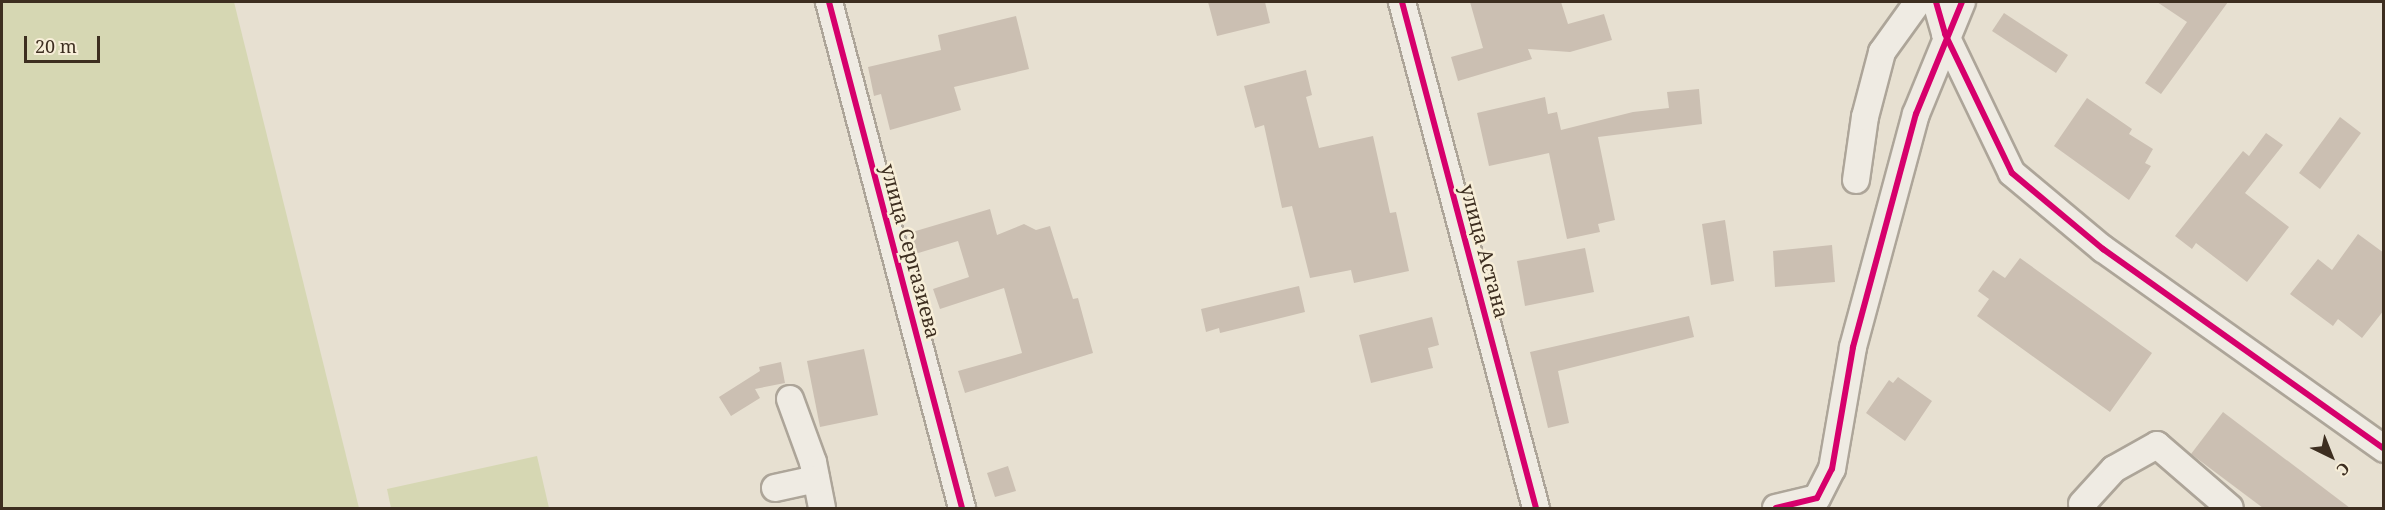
<!DOCTYPE html>
<html>
<head>
<meta charset="utf-8">
<style>
  body { margin:0 }
  #map { position:relative; width:2385px; height:510px; overflow:hidden; background:#e7e0d1; font-family:"Noto Serif",serif }
  div>[style] { position:absolute }
  [style*='--x'] { left:calc(var(--x)*1px); top:calc(var(--y)*1px); width:calc(var(--w)*1px); rotate:calc(var(--a)*1deg) }
  .green>* { inset:0; background:#d6d7b3 }
  .building>* { inset:0; background:#cbbfb2 }
  .roads { filter:drop-shadow(2px 0 #ada599) drop-shadow(-2px 0 #ada599) drop-shadow(0 2px #ada599) drop-shadow(0 -2px #ada599) }
  .minor>* { height:26px; margin:-13px; padding:0 13px; transform-origin:13px; border-radius:13px; background:#efebe3 }
  .cycleway>* { height:6px; margin:-3px; padding:0 3px; transform-origin:3px; border-radius:3px; background:#d6006c }
  span { translate:-50% -50%; white-space:nowrap; text-align:center; line-height:1.15; -webkit-text-stroke:5px #f7eed8; paint-order:stroke }
  .street-label { font-size:20px; color:#3d2e20 }
  .frame { position:absolute; inset:0; border:3px solid #3d2e20; pointer-events:none }
  .north { position:absolute; left:2301px; top:426px; width:60px; height:60px; -webkit-text-stroke:4px #f7eed8; paint-order:stroke; rotate:137deg; font-size:16px; font-weight:700; line-height:24px; text-align:center; color:#3d2e20 }
  .north::after { content:''; display:block; margin:auto; width:21px; height:27px; background:#3d2e20; clip-path:polygon(50% 0,100% 100%,50% 72%,0 100%) }
  .scale { position:absolute; left:24px; top:36px; width:76px; height:27px; box-sizing:border-box; border:3px solid #3d2e20; border-top:0; padding-left:8px; font-size:18px; line-height:21px; white-space:nowrap; color:#3d2e20; -webkit-text-stroke:4px #f7eed8; paint-order:stroke }
</style>
</head>
<body>
<div id="map">
  <div class="green">
    <i style="clip-path:polygon(2px 2px,234px 2px,359px 508px,2px 508px)"></i>
    <i style="clip-path:polygon(537px 456px,549px 508px,391px 508px,387px 489px)"></i>
  </div>
  <div class="building">
    <i style="clip-path:polygon(1208px 2px,1265px 2px,1270px 23px,1217px 36px)"></i>
    <i style="clip-path:polygon(1470px 2px,1561px 2px,1568px 24px,1604px 14px,1612px 40px,1570px 52px,1528px 49px,1532px 59px,1458px 81px,1451px 57px,1483px 48px)"></i>
    <i style="clip-path:polygon(2157px 2px,2228px 2px,2161px 94px,2145px 83px,2187px 22px)"></i>
    <i style="clip-path:polygon(2004px 13px,2068px 55px,2056px 73px,1992px 31px)"></i>
    <i style="clip-path:polygon(1016px 16px,1029px 69px,954px 87px,961px 110px,890px 130px,881px 94px,874px 96px,868px 67px,941px 50px,938px 35px)"></i>
    <i style="clip-path:polygon(1306px 70px,1312px 95px,1306px 97px,1319px 148px,1373px 136px,1390px 213px,1396px 212px,1409px 271px,1354px 283px,1351px 270px,1310px 278px,1292px 206px,1282px 208px,1264px 125px,1255px 128px,1244px 86px)"></i>
    <i style="clip-path:polygon(1699px 89px,1702px 124px,1598px 137px,1615px 220px,1598px 224px,1600px 232px,1567px 239px,1549px 153px,1489px 166px,1477px 113px,1545px 97px,1548px 114px,1557px 112px,1561px 130px,1633px 112px,1669px 108px,1667px 92px)"></i>
    <i style="clip-path:polygon(2087px 98px,2132px 129px,2129px 134px,2153px 149px,2145px 163px,2151px 166px,2129px 200px,2054px 146px)"></i>
    <i style="clip-path:polygon(2340px 117px,2361px 133px,2320px 189px,2299px 173px)"></i>
    <i style="clip-path:polygon(2266px 133px,2283px 145px,2245px 193px,2289px 227px,2247px 282px,2196px 243px,2192px 249px,2175px 236px,2243px 151px,2249px 156px)"></i>
    <i style="clip-path:polygon(990px 209px,997px 235px,1024px 224px,1036px 230px,1050px 226px,1073px 299px,1078px 298px,1093px 353px,965px 393px,958px 371px,1022px 353px,1004px 288px,940px 309px,933px 289px,969px 277px,958px 241px,915px 254px,909px 233px)"></i>
    <i style="clip-path:polygon(1725px 220px,1734px 281px,1711px 285px,1702px 224px)"></i>
    <i style="clip-path:polygon(2358px 234px,2384px 253px,2384px 310px,2362px 338px,2338px 319px,2333px 326px,2290px 294px,2318px 259px,2332px 270px)"></i>
    <i style="clip-path:polygon(1832px 245px,1835px 282px,1775px 287px,1773px 251px)"></i>
    <i style="clip-path:polygon(1585px 248px,1594px 292px,1525px 306px,1517px 261px)"></i>
    <i style="clip-path:polygon(2020px 258px,2152px 353px,2110px 412px,1977px 316px,1989px 299px,1978px 291px,1993px 270px,2005px 278px)"></i>
    <i style="clip-path:polygon(1299px 286px,1305px 312px,1220px 333px,1219px 328px,1206px 332px,1201px 309px)"></i>
    <i style="clip-path:polygon(1689px 316px,1694px 337px,1558px 371px,1569px 423px,1548px 428px,1530px 352px)"></i>
    <i style="clip-path:polygon(1432px 317px,1439px 345px,1428px 348px,1433px 368px,1371px 383px,1359px 335px)"></i>
    <i style="clip-path:polygon(864px 349px,878px 415px,820px 427px,807px 361px)"></i>
    <i style="clip-path:polygon(781px 362px,785px 383px,755px 389px,760px 398px,731px 416px,719px 397px,760px 371px,759px 367px)"></i>
    <i style="clip-path:polygon(1898px 377px,1932px 401px,1905px 441px,1866px 413px,1889px 380px,1893px 383px)"></i>
    <i style="clip-path:polygon(2223px 412px,2350px 508px,2263px 508px,2191px 454px)"></i>
    <i style="clip-path:polygon(1008px 466px,1016px 491px,995px 497px,987px 473px)"></i>
  </div>
  <div class="roads">
    <div class="minor">
      <i style="--x:829;--y:2;--w:523;--a:75.27"></i>
      <i style="--x:1402;--y:2;--w:523;--a:75.17"></i>
      <i style="--x:1936;--y:2;--w:33;--a:74"></i>
      <i style="--x:1945;--y:34;--w:154;--a:64.3"></i>
      <i style="--x:2012;--y:173;--w:119;--a:39.9"></i>
      <i style="--x:2103;--y:249;--w:345;--a:35.4"></i>
      <i style="--x:1856;--y:180;--w:64;--a:-81.9"></i>
      <i style="--x:1865;--y:117;--w:67;--a:-75.3"></i>
      <i style="--x:1882;--y:52;--w:62;--a:-54.2"></i>
      <i style="--x:790;--y:399;--w:67;--a:69.9"></i>
      <i style="--x:813;--y:462;--w:47;--a:78.9"></i>
      <i style="--x:775;--y:488;--w:42;--a:-12.4"></i>
      <i style="--x:2082;--y:504;--w:47;--a:-47.6"></i>
      <i style="--x:2114;--y:469;--w:49;--a:-29.2"></i>
      <i style="--x:2157;--y:445;--w:96;--a:40.8"></i>
      <i style="--x:1776;--y:508;--w:42;--a:-13.7"></i>
      <i style="--x:1817;--y:498;--w:33;--a:-63"></i>
      <i style="--x:1832;--y:469;--w:124;--a:-80.2"></i>
      <i style="--x:1853;--y:347;--w:241;--a:-74.9"></i>
      <i style="--x:1916;--y:114;--w:121;--a:-67.7"></i>
    </div>
  </div>
  <div class="cycleway">
    <i style="--x:829;--y:2;--w:523;--a:75.27"></i>
    <i style="--x:1402;--y:2;--w:523;--a:75.17"></i>
    <i style="--x:1936;--y:2;--w:33;--a:74"></i>
    <i style="--x:1945;--y:34;--w:154;--a:64.3"></i>
    <i style="--x:2012;--y:173;--w:119;--a:39.9"></i>
    <i style="--x:2103;--y:249;--w:345;--a:35.4"></i>
    <i style="--x:1776;--y:508;--w:42;--a:-13.7"></i>
    <i style="--x:1817;--y:498;--w:33;--a:-63"></i>
    <i style="--x:1832;--y:469;--w:124;--a:-80.2"></i>
    <i style="--x:1853;--y:347;--w:241;--a:-74.9"></i>
    <i style="--x:1916;--y:114;--w:121;--a:-67.7"></i>
  </div>
  <div class="street-label">
    <span style="left:911px;top:251px;rotate:75deg">улица Сергазиева</span>
    <span style="left:1485px;top:251px;rotate:75deg">улица Астана</span>
  </div>
  <div class="frame"></div>
  <div class="north">С</div>
  <div class="scale">20 m</div>
</div>
</body>
</html>
